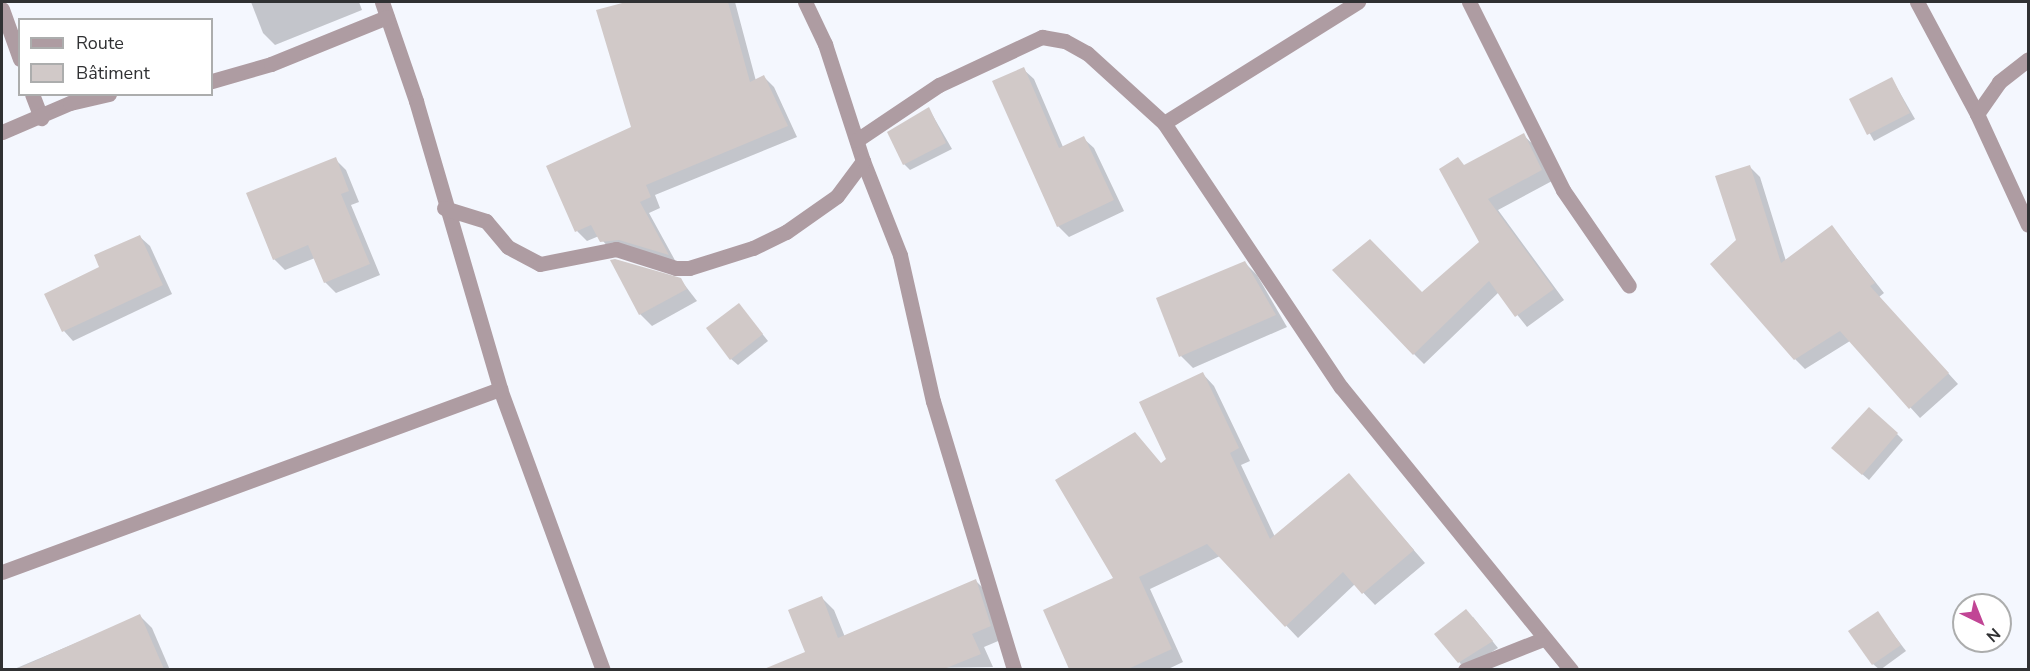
<!DOCTYPE html>
<html>
<head>
<meta charset="utf-8">
<style>
  body { margin:0 }
  #map { position:relative; width:2030px; height:671px; overflow:hidden; background:#f4f7fe; font-family:"Nunito Sans",sans-serif }
  div>[style] { position:absolute }
  [style*='--x'] { left:calc(var(--x)*1px); top:calc(var(--y)*1px); width:calc(var(--w)*1px); rotate:calc(var(--a)*1deg) }
  .shadow>* { inset:0; background:#0003 }
  .building>* { inset:0; background:#d1c9c8 }
  .street>* { height:15px; margin:-7.5px; padding:0 7.5px; transform-origin:7.5px; border-radius:7.5px; background:#ae9ca2 }
  span { translate:-50% -50%; white-space:nowrap; text-align:center; line-height:1.15; -webkit-text-stroke:4.5px #fff; paint-order:stroke }
  .frame { position:absolute; inset:0; border:3px solid #303133; pointer-events:none }
  .legend { position:absolute; left:18px; top:18px; width:195px; height:78px; box-sizing:border-box; background:#fff; border:2px solid #acadad; margin:0; padding:8px 10px; list-style:none; font-size:18px; color:#303133 }
  .legend li { display:flex; align-items:center; gap:12px; height:30px }
  .legend b { width:30px; border:2px solid #acadad }
  .north { position:absolute; left:1952px; top:593px; width:60px; height:60px; box-sizing:border-box; background:#fff; border:2px solid #acadad; border-radius:50%; rotate:137deg; font-size:16px; font-weight:700; line-height:24px; text-align:center; color:#303133 }
  .north::after { content:''; display:block; margin:auto; width:21px; height:27px; background:#c14595; clip-path:polygon(50% 0,100% 100%,50% 72%,0 100%) }
</style>
</head>
<body>
<div id="map">
  <div class="shadow">
    <i style="clip-path:polygon(251px 2px,359px 2px,362px 10px,275px 45px,263px 33px)"></i>
    <i style="clip-path:polygon(628px 2px,735px 2px,756px 81px,764px 77px,774px 87px,797px 137px,655px 195px,660px 208px,649px 213px,677px 264px,612px 252px,599px 236px,587px 241px,577px 231px,633px 128px,598px 11px)"></i>
    <i style="clip-path:polygon(1023px 69px,1034px 79px,1063px 147px,1083px 138px,1094px 148px,1124px 211px,1069px 237px,1058px 226px)"></i>
    <i style="clip-path:polygon(1892px 79px,1915px 119px,1874px 141px,1851px 100px)"></i>
    <i style="clip-path:polygon(929px 109px,952px 149px,910px 170px,904px 164px)"></i>
    <i style="clip-path:polygon(1523px 135px,1534px 145px,1552px 181px,1498px 210px,1564px 300px,1527px 327px,1499px 292px,1424px 364px,1414px 354px,1422px 293px,1481px 243px,1465px 166px)"></i>
    <i style="clip-path:polygon(335px 159px,346px 170px,359px 202px,351px 205px,380px 275px,336px 293px,325px 282px,315px 258px,285px 270px,274px 259px)"></i>
    <i style="clip-path:polygon(1750px 167px,1760px 177px,1786px 261px,1832px 227px,1884px 293px,1879px 297px,1958px 384px,1920px 418px,1850px 341px,1805px 369px,1795px 359px,1738px 241px)"></i>
    <i style="clip-path:polygon(140px 237px,150px 246px,172px 294px,73px 341px,64px 331px,101px 268px)"></i>
    <i style="clip-path:polygon(1245px 263px,1257px 275px,1287px 327px,1193px 368px,1181px 356px)"></i>
    <i style="clip-path:polygon(680px 279px,697px 301px,652px 326px,640px 314px)"></i>
    <i style="clip-path:polygon(739px 305px,768px 341px,738px 365px,731px 359px)"></i>
    <i style="clip-path:polygon(1202px 373px,1214px 386px,1250px 461px,1241px 465px,1275px 537px,1349px 475px,1425px 563px,1375px 605px,1355px 584px,1298px 638px,1220px 556px,1150px 589px,1183px 662px,1166px 670px,1071px 670px,1115px 579px,1162px 464px,1168px 460px)"></i>
    <i style="clip-path:polygon(1897px 434px,1903px 440px,1869px 480px,1839px 454px)"></i>
    <i style="clip-path:polygon(976px 581px,989px 594px,1003px 639px,984px 647px,993px 667px,793px 670px,789px 660px,807px 653px,821px 597px,834px 610px,845px 637px)"></i>
    <i style="clip-path:polygon(1877px 613px,1906px 651px,1880px 670px,1873px 664px)"></i>
    <i style="clip-path:polygon(140px 616px,152px 628px,170px 670px,12px 670px)"></i>
    <i style="clip-path:polygon(1473px 617px,1498px 648px,1465px 669px,1437px 635px)"></i>
  </div>
  <div class="building">
    <i style="clip-path:polygon(626px 2px,728px 2px,750px 82px,764px 75px,788px 126px,646px 185px,651px 197px,640px 202px,669px 255px,619px 240px,600px 242px,591px 225px,575px 232px,546px 166px,631px 127px,596px 10px)"></i>
    <i style="clip-path:polygon(1024px 67px,1059px 148px,1084px 136px,1114px 200px,1057px 227px,992px 81px)"></i>
    <i style="clip-path:polygon(1892px 77px,1910px 113px,1867px 135px,1849px 99px)"></i>
    <i style="clip-path:polygon(929px 107px,946px 143px,903px 165px,887px 132px)"></i>
    <i style="clip-path:polygon(1524px 133px,1542px 170px,1488px 199px,1554px 289px,1515px 317px,1489px 281px,1413px 355px,1332px 270px,1370px 239px,1422px 292px,1479px 242px,1439px 169px,1458px 157px,1464px 165px)"></i>
    <i style="clip-path:polygon(336px 157px,349px 191px,341px 194px,370px 264px,324px 283px,308px 245px,273px 260px,246px 193px)"></i>
    <i style="clip-path:polygon(1750px 165px,1781px 263px,1832px 225px,1875px 283px,1870px 286px,1949px 373px,1909px 409px,1840px 331px,1794px 360px,1710px 264px,1736px 240px,1715px 176px)"></i>
    <i style="clip-path:polygon(140px 235px,163px 285px,62px 332px,44px 294px,99px 267px,94px 255px)"></i>
    <i style="clip-path:polygon(615px 259px,681px 278px,687px 289px,639px 315px,610px 260px)"></i>
    <i style="clip-path:polygon(1245px 261px,1276px 315px,1179px 357px,1156px 298px)"></i>
    <i style="clip-path:polygon(739px 303px,763px 334px,730px 360px,706px 328px)"></i>
    <i style="clip-path:polygon(1203px 372px,1239px 448px,1230px 453px,1270px 539px,1349px 473px,1414px 550px,1362px 594px,1343px 572px,1285px 627px,1207px 544px,1139px 577px,1172px 649px,1128px 669px,1069px 669px,1043px 610px,1113px 578px,1055px 480px,1135px 432px,1161px 463px,1166px 459px,1139px 402px)"></i>
    <i style="clip-path:polygon(1869px 407px,1898px 433px,1862px 475px,1831px 448px)"></i>
    <i style="clip-path:polygon(976px 579px,991px 626px,972px 634px,981px 654px,944px 669px,764px 669px,805px 652px,788px 610px,822px 596px,838px 638px)"></i>
    <i style="clip-path:polygon(1466px 609px,1493px 641px,1458px 663px,1434px 634px)"></i>
    <i style="clip-path:polygon(1878px 611px,1901px 645px,1872px 665px,1848px 631px)"></i>
    <i style="clip-path:polygon(140px 614px,164px 669px,17px 669px)"></i>
  </div>
  <div class="street">
    <i style="--x:382;--y:2;--w:105;--a:71"></i>
    <i style="--x:416;--y:101;--w:300;--a:73.7"></i>
    <i style="--x:500;--y:389;--w:299;--a:69.9"></i>
    <i style="--x:805;--y:2;--w:47;--a:64.5"></i>
    <i style="--x:825;--y:44;--w:123;--a:72"></i>
    <i style="--x:863;--y:161;--w:101;--a:68.5"></i>
    <i style="--x:900;--y:255;--w:150;--a:77.3"></i>
    <i style="--x:933;--y:401;--w:281;--a:73.2"></i>
    <i style="--x:1469;--y:2;--w:210;--a:63.4"></i>
    <i style="--x:1563;--y:190;--w:116;--a:55.5"></i>
    <i style="--x:1917;--y:2;--w:127;--a:61.8"></i>
    <i style="--x:1977;--y:114;--w:122;--a:65.3"></i>
    <i style="--x:2;--y:9;--w:53;--a:70.2"></i>
    <i style="--x:212;--y:81;--w:61;--a:-16.1"></i>
    <i style="--x:271;--y:64;--w:125;--a:-22.1"></i>
    <i style="--x:32;--y:94;--w:26;--a:69"></i>
    <i style="--x:1977;--y:114;--w:39;--a:-55"></i>
    <i style="--x:1999;--y:82;--w:37;--a:-38"></i>
    <i style="--x:1164;--y:123;--w:229;--a:-32"></i>
    <i style="--x:2;--y:132;--w:74;--a:-23.1"></i>
    <i style="--x:70;--y:103;--w:40;--a:-13"></i>
    <i style="--x:857;--y:140;--w:99;--a:-33.9"></i>
    <i style="--x:939;--y:85;--w:114;--a:-25"></i>
    <i style="--x:1042;--y:37;--w:23;--a:10"></i>
    <i style="--x:1065;--y:41;--w:25;--a:29"></i>
    <i style="--x:1087;--y:53;--w:104;--a:42.3"></i>
    <i style="--x:1164;--y:123;--w:318;--a:56.2"></i>
    <i style="--x:1341;--y:387;--w:365;--a:50.9"></i>
    <i style="--x:444;--y:208;--w:44;--a:17.2"></i>
    <i style="--x:486;--y:221;--w:34;--a:50"></i>
    <i style="--x:508;--y:247;--w:36;--a:28"></i>
    <i style="--x:540;--y:264;--w:77;--a:-11.2"></i>
    <i style="--x:616;--y:249;--w:63;--a:17.6"></i>
    <i style="--x:676;--y:268;--w:13;--a:0"></i>
    <i style="--x:689;--y:268;--w:67;--a:-17.4"></i>
    <i style="--x:753;--y:248;--w:37;--a:-26"></i>
    <i style="--x:786;--y:232;--w:62;--a:-35.2"></i>
    <i style="--x:837;--y:196;--w:44;--a:-53.4"></i>
    <i style="--x:2;--y:572;--w:531;--a:-20.18"></i>
    <i style="--x:1465;--y:670;--w:84;--a:-21.7"></i>
  </div>
  <div class="frame"></div>
  <ul class="legend">
  <li><b style="height:8px;background:#ae9ca2"></b>Route</li>
  <li><b style="height:16px;background:#d1c9c8"></b>Bâtiment</li>
  </ul>
  <div class="north">N</div>
</div>
</body>
</html>
